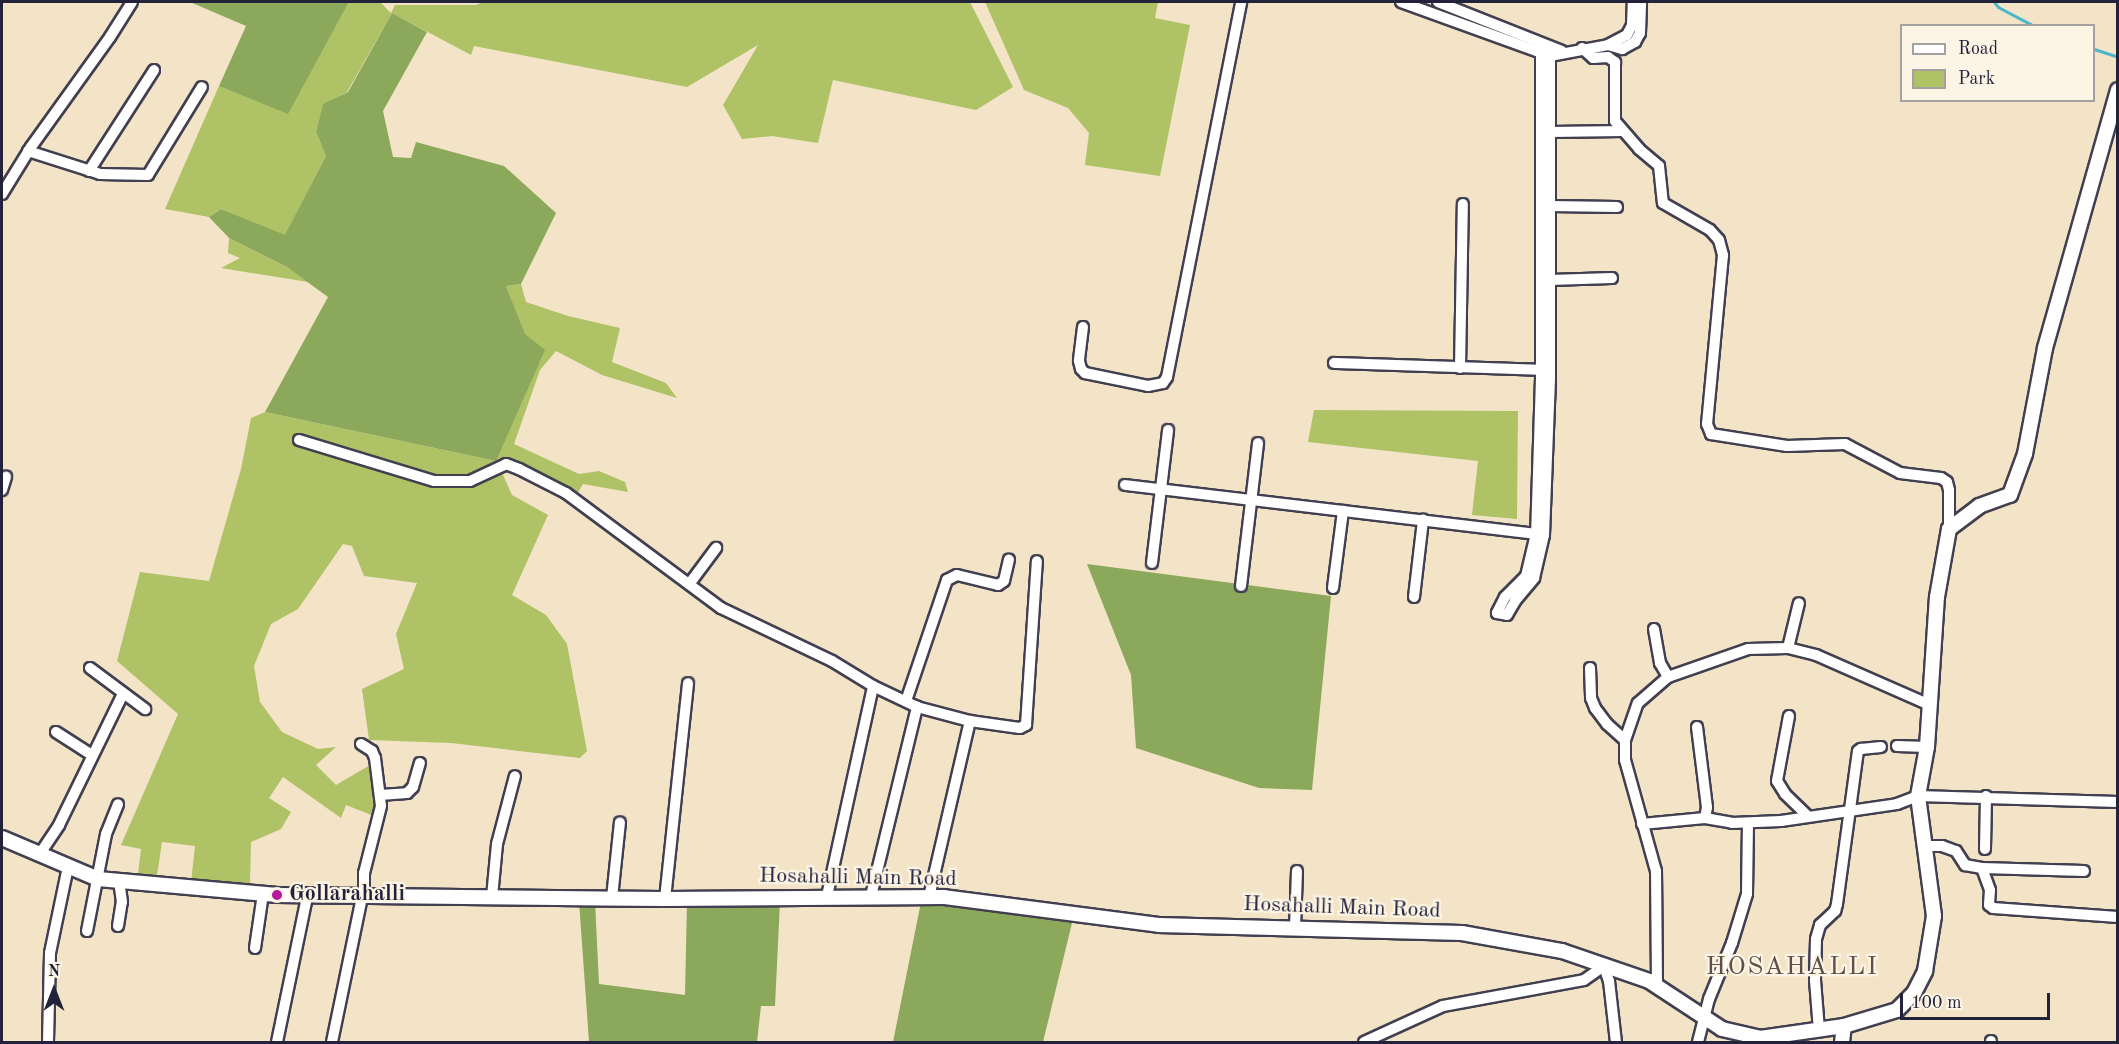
<!DOCTYPE html>
<html>
<head>
<meta charset="utf-8">
<style>
  body { margin:0 }
  #map { position:relative; width:2119px; height:1044px; overflow:hidden; background:#f3e4c8; font-family:"Old Standard TT",serif }
  div>[style] { position:absolute }
  [style*='--x'] { left:calc(var(--x)*1px); top:calc(var(--y)*1px); width:calc(var(--w)*1px); rotate:calc(var(--a)*1deg) }
  .green>* { inset:0; background:#afc266 }
  .forest>* { inset:0; background:#8ba85b }
  .stream>* { height:3px; margin:-1.5px; padding:0 1.5px; transform-origin:1.5px; border-radius:1.5px; background:#4cb6ca }
  .roads { filter:drop-shadow(2px 0 #413f50) drop-shadow(-2px 0 #413f50) drop-shadow(0 2px #413f50) drop-shadow(0 -2px #413f50) }
  .minor>* { height:10px; margin:-5px; padding:0 5px; transform-origin:5px; border-radius:5px; background:#fff }
  .tertiary>* { height:14px; margin:-7px; padding:0 7px; transform-origin:7px; border-radius:7px; background:#fff }
  .dots>* { width:16px; height:16px; translate:-50% -50%; box-sizing:border-box; border:3px solid #fcf5e5; border-radius:50% }
  span { translate:-50% -50%; white-space:nowrap; text-align:center; line-height:1.15; -webkit-text-stroke:4.5px #fcf5e5; paint-order:stroke }
  .street-label { font-size:22px; color:#22223b }
  .poi-label { font-size:22px; color:#22223b; font-weight:700 }
  .left { translate:0 -50%; text-align:left }
  .quarter-label { font-size:26px; color:#604e49; letter-spacing:1.5px }
  .frame { position:absolute; inset:0; border:3px solid #22223b; pointer-events:none }
  .legend { position:absolute; left:1900px; top:24px; width:195px; height:78px; box-sizing:border-box; background:#fcf5e5; border:2px solid #a5a1a1; margin:0; padding:8px 10px; list-style:none; font-size:18px; color:#22223b }
  .legend li { display:flex; align-items:center; gap:12px; height:30px }
  .legend b { width:30px; border:2px solid #a5a1a1 }
  .north { position:absolute; left:24px; top:960px; width:60px; height:60px; -webkit-text-stroke:4px #fcf5e5; paint-order:stroke; rotate:0deg; font-size:16px; font-weight:700; line-height:24px; text-align:center; color:#22223b }
  .north::after { content:''; display:block; margin:auto; width:21px; height:27px; background:#22223b; clip-path:polygon(50% 0,100% 100%,50% 72%,0 100%) }
  .scale { position:absolute; left:1900px; top:993px; width:150px; height:27px; box-sizing:border-box; border:3px solid #22223b; border-top:0; padding-left:8px; font-size:18px; line-height:21px; white-space:nowrap; color:#22223b; -webkit-text-stroke:4px #fcf5e5; paint-order:stroke }
</style>
</head>
<body>
<div id="map">
  <div class="green">
    <i style="clip-path:polygon(349px 2px,380px 2px,391px 13px,395px 5px,476px 5px,483px 2px,970px 2px,1013px 87px,976px 110px,833px 80px,818px 143px,772px 136px,742px 139px,723px 105px,758px 45px,687px 87px,474px 46px,471px 55px,392px 13px,347px 92px,323px 105px,316px 132px,326px 156px,285px 236px,221px 209px,209px 217px,165px 209px,219px 86px,288px 113px)"></i>
    <i style="clip-path:polygon(985px 2px,1158px 2px,1155px 18px,1190px 25px,1160px 176px,1085px 165px,1089px 133px,1068px 108px,1024px 90px)"></i>
    <i style="clip-path:polygon(229px 238px,287px 267px,308px 282px,221px 268px,240px 258px,228px 253px)"></i>
    <i style="clip-path:polygon(521px 284px,526px 302px,568px 316px,620px 328px,612px 362px,666px 383px,677px 398px,602px 375px,556px 351px,540px 370px,514px 444px,579px 474px,599px 471px,625px 482px,628px 492px,583px 484px,576px 496px,510px 462px,497px 462px,512px 495px,548px 515px,512px 595px,546px 615px,567px 644px,587px 751px,580px 758px,451px 743px,369px 740px,362px 689px,404px 669px,396px 634px,417px 583px,364px 576px,352px 546px,343px 544px,298px 609px,271px 624px,254px 666px,260px 702px,282px 732px,318px 749px,336px 747px,316px 765px,336px 785px,370px 765px,374px 816px,346px 805px,341px 818px,283px 777px,269px 798px,291px 812px,281px 829px,251px 842px,250px 884px,191px 882px,195px 846px,162px 842px,157px 876px,138px 874px,141px 849px,121px 845px,178px 714px,117px 661px,140px 572px,209px 581px,241px 469px,251px 418px,265px 412px,496px 461px,525px 335px,506px 286px)"></i>
    <i style="clip-path:polygon(1314px 410px,1518px 411px,1517px 519px,1472px 515px,1478px 461px,1308px 442px)"></i>
  </div>
  <div class="forest">
    <i style="clip-path:polygon(190px 2px,349px 2px,288px 114px,219px 86px,246px 26px)"></i>
    <i style="clip-path:polygon(392px 13px,427px 32px,383px 111px,393px 157px,411px 158px,416px 142px,504px 166px,556px 213px,521px 284px,506px 286px,525px 334px,545px 350px,496px 461px,265px 412px,328px 297px,287px 267px,229px 238px,209px 217px,221px 209px,285px 235px,326px 156px,316px 132px,323px 104px,348px 92px)"></i>
    <i style="clip-path:polygon(1087px 564px,1331px 596px,1312px 790px,1259px 788px,1136px 748px,1131px 675px)"></i>
    <i style="clip-path:polygon(579px 901px,595px 901px,599px 984px,685px 995px,687px 901px,780px 902px,775px 1006px,761px 1006px,757px 1042px,589px 1042px)"></i>
    <i style="clip-path:polygon(921px 902px,976px 907px,1072px 923px,1043px 1042px,893px 1042px)"></i>
  </div>
  <div class="stream">
    <i style="--x:1994;--y:2;--w:6;--a:51"></i>
    <i style="--x:1998;--y:7;--w:41;--a:27.8"></i>
    <i style="--x:2094;--y:49;--w:25;--a:18"></i>
  </div>
  <div class="roads">
    <div class="minor">
      <i style="--x:1401;--y:2;--w:158;--a:19.9"></i>
      <i style="--x:1550;--y:56;--w:59;--a:-10.7"></i>
      <i style="--x:1608;--y:45;--w:15;--a:16"></i>
      <i style="--x:1622;--y:49;--w:15;--a:-28"></i>
      <i style="--x:1635;--y:42;--w:10;--a:-61"></i>
      <i style="--x:1640;--y:33;--w:31;--a:-88"></i>
      <i style="--x:1438;--y:2;--w:133;--a:21.6"></i>
      <i style="--x:1608;--y:45;--w:21;--a:-28"></i>
      <i style="--x:1627;--y:35;--w:11;--a:-63"></i>
      <i style="--x:1632;--y:25;--w:23;--a:-88"></i>
      <i style="--x:1582;--y:48;--w:15;--a:42"></i>
      <i style="--x:1593;--y:58;--w:15;--a:-4"></i>
      <i style="--x:1608;--y:57;--w:9;--a:36"></i>
      <i style="--x:1615;--y:62;--w:59;--a:90"></i>
      <i style="--x:1615;--y:121;--w:37;--a:49"></i>
      <i style="--x:1639;--y:149;--w:26;--a:40"></i>
      <i style="--x:1659;--y:166;--w:37;--a:84"></i>
      <i style="--x:1663;--y:203;--w:54;--a:29.9"></i>
      <i style="--x:1710;--y:230;--w:13;--a:48"></i>
      <i style="--x:1719;--y:240;--w:16;--a:75"></i>
      <i style="--x:1723;--y:255;--w:170;--a:95.4"></i>
      <i style="--x:1707;--y:424;--w:11;--a:68"></i>
      <i style="--x:1711;--y:434;--w:77;--a:9"></i>
      <i style="--x:1787;--y:446;--w:58;--a:-2"></i>
      <i style="--x:1845;--y:444;--w:62;--a:27.8"></i>
      <i style="--x:1900;--y:473;--w:41;--a:7"></i>
      <i style="--x:1941;--y:478;--w:7;--a:34"></i>
      <i style="--x:1947;--y:482;--w:8;--a:76"></i>
      <i style="--x:1949;--y:490;--w:39;--a:90"></i>
      <i style="--x:1541;--y:54;--w:324;--a:90"></i>
      <i style="--x:1541;--y:378;--w:156;--a:91.8"></i>
      <i style="--x:1536;--y:534;--w:43;--a:103.4"></i>
      <i style="--x:1526;--y:576;--w:30;--a:135"></i>
      <i style="--x:1505;--y:597;--w:18;--a:117"></i>
      <i style="--x:1497;--y:613;--w:10;--a:11"></i>
      <i style="--x:1507;--y:615;--w:16;--a:-60"></i>
      <i style="--x:1515;--y:601;--w:30;--a:-50"></i>
      <i style="--x:1534;--y:578;--w:44;--a:-76.9"></i>
      <i style="--x:1544;--y:535;--w:156;--a:-87.8"></i>
      <i style="--x:1550;--y:379;--w:323;--a:-90"></i>
      <i style="--x:1550;--y:132;--w:73;--a:-0.8"></i>
      <i style="--x:28;--y:151;--w:76;--a:17.7"></i>
      <i style="--x:100;--y:174;--w:48;--a:1.2"></i>
      <i style="--x:148;--y:175;--w:103;--a:-58.5"></i>
      <i style="--x:89;--y:171;--w:120;--a:-57.2"></i>
      <i style="--x:2;--y:194;--w:55;--a:-58.3"></i>
      <i style="--x:31;--y:147;--w:135;--a:-54.3"></i>
      <i style="--x:110;--y:37;--w:41;--a:-57.8"></i>
      <i style="--x:1550;--y:206;--w:67;--a:0.9"></i>
      <i style="--x:1550;--y:280;--w:62;--a:-1.8"></i>
      <i style="--x:1083;--y:327;--w:34;--a:97"></i>
      <i style="--x:1079;--y:361;--w:8;--a:76"></i>
      <i style="--x:1081;--y:369;--w:6;--a:45"></i>
      <i style="--x:1085;--y:373;--w:64;--a:11.7"></i>
      <i style="--x:1148;--y:386;--w:15;--a:-11"></i>
      <i style="--x:1163;--y:383;--w:7;--a:-56"></i>
      <i style="--x:1167;--y:377;--w:382;--a:-78.8"></i>
      <i style="--x:1334;--y:363;--w:207;--a:1.9"></i>
      <i style="--x:1460;--y:368;--w:164;--a:-89"></i>
      <i style="--x:299;--y:440;--w:141;--a:16.9"></i>
      <i style="--x:434;--y:481;--w:36;--a:0"></i>
      <i style="--x:470;--y:481;--w:40;--a:-25"></i>
      <i style="--x:506;--y:464;--w:14;--a:21"></i>
      <i style="--x:519;--y:469;--w:53;--a:27.1"></i>
      <i style="--x:566;--y:493;--w:193;--a:36.6"></i>
      <i style="--x:721;--y:608;--w:123;--a:25.5"></i>
      <i style="--x:832;--y:661;--w:48;--a:31.4"></i>
      <i style="--x:873;--y:686;--w:49;--a:25.5"></i>
      <i style="--x:917;--y:707;--w:55;--a:14.8"></i>
      <i style="--x:970;--y:721;--w:50;--a:8"></i>
      <i style="--x:1020;--y:728;--w:7;--a:-27"></i>
      <i style="--x:1026;--y:725;--w:164;--a:-86.2"></i>
      <i style="--x:1125;--y:485;--w:420;--a:6.8"></i>
      <i style="--x:2;--y:490;--w:14;--a:-73"></i>
      <i style="--x:1152;--y:563;--w:134;--a:-83.1"></i>
      <i style="--x:690;--y:583;--w:44;--a:-53.4"></i>
      <i style="--x:1241;--y:586;--w:144;--a:-83.2"></i>
      <i style="--x:1333;--y:588;--w:78;--a:-82.6"></i>
      <i style="--x:1414;--y:597;--w:78;--a:-83.3"></i>
      <i style="--x:1654;--y:629;--w:35;--a:80"></i>
      <i style="--x:1660;--y:663;--w:16;--a:60"></i>
      <i style="--x:1788;--y:648;--w:46;--a:-76.3"></i>
      <i style="--x:90;--y:668;--w:69;--a:36.7"></i>
      <i style="--x:1590;--y:668;--w:30;--a:88"></i>
      <i style="--x:1591;--y:698;--w:11;--a:68"></i>
      <i style="--x:1595;--y:708;--w:20;--a:53"></i>
      <i style="--x:1607;--y:724;--w:24;--a:42"></i>
      <i style="--x:906;--y:701;--w:128;--a:-71.3"></i>
      <i style="--x:947;--y:580;--w:11;--a:-27"></i>
      <i style="--x:957;--y:575;--w:42;--a:13.7"></i>
      <i style="--x:998;--y:585;--w:7;--a:-34"></i>
      <i style="--x:1004;--y:581;--w:22;--a:-77"></i>
      <i style="--x:1789;--y:716;--w:66;--a:100.5"></i>
      <i style="--x:1777;--y:781;--w:15;--a:58"></i>
      <i style="--x:1785;--y:794;--w:32;--a:44"></i>
      <i style="--x:1697;--y:727;--w:81;--a:82.9"></i>
      <i style="--x:1707;--y:807;--w:11;--a:100"></i>
      <i style="--x:56;--y:732;--w:43;--a:32.6"></i>
      <i style="--x:361;--y:744;--w:13;--a:32"></i>
      <i style="--x:372;--y:751;--w:8;--a:67"></i>
      <i style="--x:375;--y:758;--w:48;--a:82.9"></i>
      <i style="--x:381;--y:806;--w:69;--a:104.2"></i>
      <i style="--x:364;--y:873;--w:24;--a:90"></i>
      <i style="--x:1897;--y:746;--w:30;--a:2"></i>
      <i style="--x:380;--y:795;--w:27;--a:-4"></i>
      <i style="--x:407;--y:793;--w:8;--a:-45"></i>
      <i style="--x:413;--y:787;--w:25;--a:-74"></i>
      <i style="--x:1642;--y:824;--w:63;--a:-5.4"></i>
      <i style="--x:1705;--y:818;--w:27;--a:10"></i>
      <i style="--x:1732;--y:823;--w:49;--a:-2.3"></i>
      <i style="--x:1781;--y:821;--w:117;--a:-8.3"></i>
      <i style="--x:1897;--y:804;--w:22;--a:-21"></i>
      <i style="--x:1918;--y:796;--w:200;--a:1.7"></i>
      <i style="--x:1926;--y:846;--w:16;--a:0"></i>
      <i style="--x:1942;--y:846;--w:15;--a:20"></i>
      <i style="--x:1956;--y:851;--w:17;--a:57"></i>
      <i style="--x:1965;--y:865;--w:17;--a:10"></i>
      <i style="--x:1982;--y:868;--w:102;--a:1.7"></i>
      <i style="--x:1985;--y:849;--w:53;--a:-88.9"></i>
      <i style="--x:39;--y:855;--w:36;--a:-56"></i>
      <i style="--x:59;--y:825;--w:146;--a:-64"></i>
      <i style="--x:1982;--y:868;--w:23;--a:70"></i>
      <i style="--x:1990;--y:890;--w:15;--a:94"></i>
      <i style="--x:1989;--y:905;--w:5;--a:37"></i>
      <i style="--x:1993;--y:908;--w:125;--a:4.1"></i>
      <i style="--x:827;--y:896;--w:215;--a:-77.6"></i>
      <i style="--x:871;--y:896;--w:195;--a:-76.3"></i>
      <i style="--x:492;--y:897;--w:53;--a:-84.6"></i>
      <i style="--x:497;--y:844;--w:70;--a:-75.2"></i>
      <i style="--x:929;--y:897;--w:181;--a:-76.9"></i>
      <i style="--x:612;--y:898;--w:76;--a:-84"></i>
      <i style="--x:665;--y:899;--w:217;--a:-83.9"></i>
      <i style="--x:118;--y:926;--w:24;--a:-81"></i>
      <i style="--x:122;--y:902;--w:21;--a:-98"></i>
      <i style="--x:1295;--y:928;--w:57;--a:-88"></i>
      <i style="--x:87;--y:931;--w:99;--a:-78.9"></i>
      <i style="--x:106;--y:834;--w:32;--a:-68"></i>
      <i style="--x:255;--y:948;--w:55;--a:-81.6"></i>
      <i style="--x:1657;--y:984;--w:113;--a:-90.5"></i>
      <i style="--x:1656;--y:871;--w:115;--a:-105.6"></i>
      <i style="--x:1625;--y:760;--w:20;--a:-90"></i>
      <i style="--x:1625;--y:740;--w:39;--a:-71"></i>
      <i style="--x:1638;--y:703;--w:40;--a:-41"></i>
      <i style="--x:1668;--y:677;--w:85;--a:-19.3"></i>
      <i style="--x:1748;--y:649;--w:40;--a:-1.4"></i>
      <i style="--x:1788;--y:648;--w:29;--a:14"></i>
      <i style="--x:1816;--y:655;--w:124;--a:23.7"></i>
      <i style="--x:1819;--y:1030;--w:50;--a:-94.6"></i>
      <i style="--x:1815;--y:980;--w:41;--a:-88.6"></i>
      <i style="--x:1816;--y:939;--w:15;--a:-74"></i>
      <i style="--x:1820;--y:925;--w:21;--a:-43"></i>
      <i style="--x:1835;--y:911;--w:7;--a:-74"></i>
      <i style="--x:1837;--y:904;--w:154;--a:-82.2"></i>
      <i style="--x:1858;--y:751;--w:4;--a:-34"></i>
      <i style="--x:1861;--y:749;--w:20;--a:-6"></i>
      <i style="--x:48;--y:1042;--w:89;--a:-88.7"></i>
      <i style="--x:50;--y:953;--w:88;--a:-78.2"></i>
      <i style="--x:277;--y:1042;--w:148;--a:-78.3"></i>
      <i style="--x:332;--y:1042;--w:148;--a:-78.3"></i>
      <i style="--x:1364;--y:1042;--w:87;--a:-24.5"></i>
      <i style="--x:1443;--y:1006;--w:143;--a:-10.4"></i>
      <i style="--x:1584;--y:980;--w:24;--a:-35"></i>
      <i style="--x:1604;--y:966;--w:16;--a:72"></i>
      <i style="--x:1609;--y:981;--w:61;--a:83.5"></i>
      <i style="--x:1698;--y:1042;--w:44;--a:-75.7"></i>
      <i style="--x:1709;--y:999;--w:61;--a:-67.7"></i>
      <i style="--x:1732;--y:943;--w:51;--a:-73"></i>
      <i style="--x:1747;--y:894;--w:71;--a:-89.2"></i>
      <i style="--x:1991;--y:1042;--w:1;--a:-90"></i>
    </div>
    <div class="tertiary">
      <i style="--x:2;--y:838;--w:104;--a:23.1"></i>
      <i style="--x:98;--y:879;--w:180;--a:5.1"></i>
      <i style="--x:277;--y:895;--w:388;--a:0.6"></i>
      <i style="--x:665;--y:899;--w:279;--a:-0.4"></i>
      <i style="--x:944;--y:897;--w:217;--a:7.4"></i>
      <i style="--x:1159;--y:925;--w:303;--a:1.5"></i>
      <i style="--x:1462;--y:933;--w:102;--a:10.2"></i>
      <i style="--x:1562;--y:951;--w:92;--a:19"></i>
      <i style="--x:1649;--y:981;--w:87;--a:33.3"></i>
      <i style="--x:1722;--y:1029;--w:39;--a:13"></i>
      <i style="--x:1760;--y:1038;--w:85;--a:-8.1"></i>
      <i style="--x:1844;--y:1026;--w:55;--a:-16.8"></i>
      <i style="--x:1897;--y:1010;--w:24;--a:-45"></i>
      <i style="--x:1914;--y:993;--w:25;--a:-63"></i>
      <i style="--x:1925;--y:971;--w:56;--a:-80.7"></i>
      <i style="--x:1934;--y:916;--w:121;--a:-97.6"></i>
      <i style="--x:1918;--y:796;--w:50;--a:-79.6"></i>
      <i style="--x:1927;--y:747;--w:150;--a:-86.2"></i>
      <i style="--x:1937;--y:597;--w:69;--a:-80"></i>
      <i style="--x:1949;--y:529;--w:38;--a:-37"></i>
      <i style="--x:1979;--y:506;--w:33;--a:-20"></i>
      <i style="--x:2010;--y:495;--w:44;--a:-69.9"></i>
      <i style="--x:2025;--y:454;--w:108;--a:-79.3"></i>
      <i style="--x:2045;--y:348;--w:268;--a:-74.2"></i>
      <i style="--x:1842;--y:1042;--w:16;--a:-83"></i>
    </div>
  </div>
  <div class="dots">
    <i style="left:277px;top:895px;background:#b5179e"></i>
  </div>
  <div class="street-label">
    <span style="left:858px;top:878px;rotate:1deg">Hosahalli Main Road</span>
    <span style="left:1342px;top:908px;rotate:2deg">Hosahalli Main Road</span>
  </div>
  <div class="poi-label">
    <span class="left" style="left:289px;top:895px">Gollarahalli</span>
  </div>
  <div class="quarter-label">
    <span style="left:1792px;top:968px">HOSAHALLI</span>
  </div>
  <div class="frame"></div>
  <ul class="legend">
  <li><b style="height:8px;background:#fff"></b>Road</li>
  <li><b style="height:16px;background:#afc266"></b>Park</li>
  </ul>
  <div class="north">N</div>
  <div class="scale">100 m</div>
</div>
</body>
</html>
